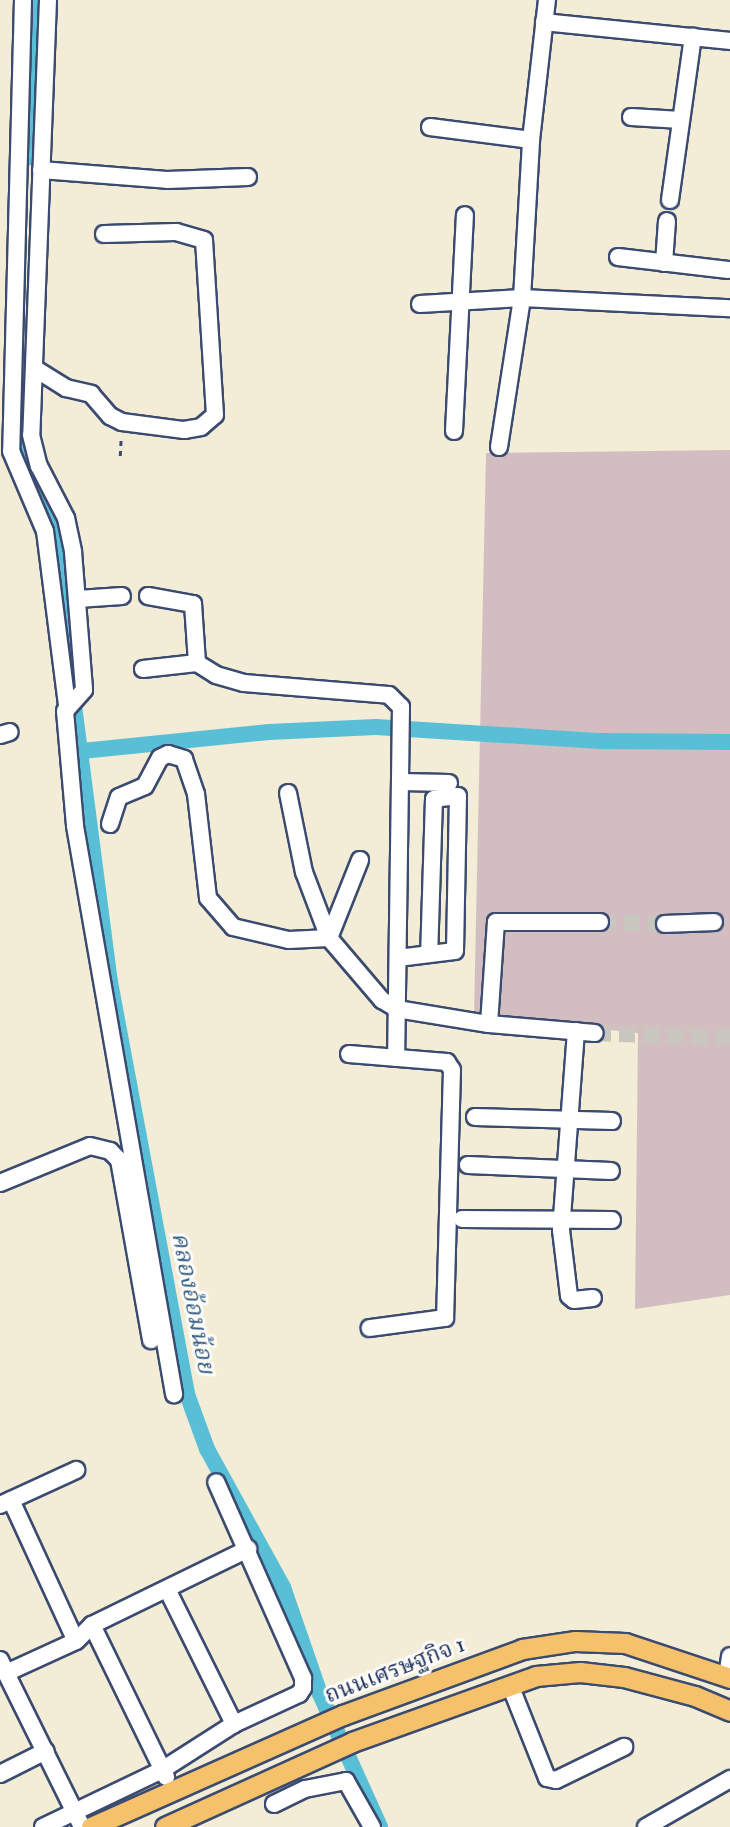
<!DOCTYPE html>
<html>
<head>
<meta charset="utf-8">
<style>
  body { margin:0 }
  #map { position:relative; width:730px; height:1827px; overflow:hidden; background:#f3ecd6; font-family:"IM FELL Double Pica","Noto Serif Thai",serif }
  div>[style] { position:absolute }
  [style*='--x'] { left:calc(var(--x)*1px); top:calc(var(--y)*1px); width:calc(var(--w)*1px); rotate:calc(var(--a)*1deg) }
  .industrial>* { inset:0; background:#d2bec1 }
  .canal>* { height:16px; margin:-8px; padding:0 8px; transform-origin:8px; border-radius:8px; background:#59bfd6 }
  .minor-tunnel>* { height:16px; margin-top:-8px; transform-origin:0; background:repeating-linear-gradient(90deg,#c8c6be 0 16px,transparent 0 24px) }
  .path>* { height:2.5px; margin-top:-1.25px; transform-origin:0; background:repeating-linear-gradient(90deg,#3b4b70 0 5px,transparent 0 10px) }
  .roads { filter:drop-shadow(2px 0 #3b4b70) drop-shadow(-2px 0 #3b4b70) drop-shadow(0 2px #3b4b70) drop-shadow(0 -2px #3b4b70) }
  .minor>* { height:16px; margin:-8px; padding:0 8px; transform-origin:8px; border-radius:8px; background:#fff }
  .major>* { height:19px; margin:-9.5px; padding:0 9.5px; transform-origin:9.5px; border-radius:9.5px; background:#f5c16b }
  span { translate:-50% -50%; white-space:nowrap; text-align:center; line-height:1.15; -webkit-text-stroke:6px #fdfcf7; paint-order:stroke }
  .street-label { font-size:23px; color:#1b2f5e }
  .water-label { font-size:24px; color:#2e5a82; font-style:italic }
</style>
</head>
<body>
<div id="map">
  <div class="industrial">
    <i style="clip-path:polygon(730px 450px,730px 1295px,635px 1309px,638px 1033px,474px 1015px,486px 453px)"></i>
  </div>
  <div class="canal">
    <i style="--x:27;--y:158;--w:158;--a:-88.2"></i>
    <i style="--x:19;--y:405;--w:52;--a:85.6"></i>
    <i style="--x:23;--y:457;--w:87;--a:66.4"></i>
    <i style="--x:58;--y:537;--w:124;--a:84.9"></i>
    <i style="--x:72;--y:690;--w:294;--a:82.6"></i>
    <i style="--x:110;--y:982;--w:419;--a:79.4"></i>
    <i style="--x:187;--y:1394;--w:59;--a:70"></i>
    <i style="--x:207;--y:1449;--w:158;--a:61.2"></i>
    <i style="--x:283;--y:1587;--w:113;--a:70.9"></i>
    <i style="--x:320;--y:1694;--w:146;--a:65.7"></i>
    <i style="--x:82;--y:751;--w:188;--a:-5.8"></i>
    <i style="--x:269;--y:732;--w:107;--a:-2.7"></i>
    <i style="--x:376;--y:727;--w:225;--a:3.6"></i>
    <i style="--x:601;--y:741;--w:129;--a:0.4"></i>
  </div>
  <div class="minor-tunnel">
    <i style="--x:600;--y:922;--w:65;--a:1.8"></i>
    <i style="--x:595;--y:1033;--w:135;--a:2.1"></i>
  </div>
  <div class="path">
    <i style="--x:120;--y:456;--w:20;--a:-87"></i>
  </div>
  <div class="roads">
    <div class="minor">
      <i style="--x:23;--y:0;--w:451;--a:91.5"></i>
      <i style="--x:11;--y:451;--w:87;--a:67"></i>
      <i style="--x:45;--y:531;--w:176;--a:82.8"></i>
      <i style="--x:48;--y:0;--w:435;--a:92.2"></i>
      <i style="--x:31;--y:435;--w:32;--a:76"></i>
      <i style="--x:39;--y:466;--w:59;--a:62.6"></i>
      <i style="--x:66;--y:518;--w:35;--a:78"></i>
      <i style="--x:73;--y:552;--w:138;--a:85.4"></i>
      <i style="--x:84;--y:690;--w:28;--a:132"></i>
      <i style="--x:65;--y:711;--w:115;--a:85"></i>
      <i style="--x:75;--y:826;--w:577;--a:80.11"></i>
      <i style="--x:544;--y:22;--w:187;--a:5.8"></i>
      <i style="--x:631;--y:117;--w:50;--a:3.4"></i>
      <i style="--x:430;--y:127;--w:102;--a:7.3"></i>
      <i style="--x:41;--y:170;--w:126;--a:4.5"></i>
      <i style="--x:167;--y:180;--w:81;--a:-2.1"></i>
      <i style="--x:670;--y:200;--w:165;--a:-82"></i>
      <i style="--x:618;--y:257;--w:111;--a:6.7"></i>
      <i style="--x:664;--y:263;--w:42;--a:-85.9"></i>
      <i style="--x:420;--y:304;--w:102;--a:-3.4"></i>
      <i style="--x:522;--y:298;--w:208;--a:2.8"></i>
      <i style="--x:34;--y:368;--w:38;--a:32"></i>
      <i style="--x:66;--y:388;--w:26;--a:13"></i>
      <i style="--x:91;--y:394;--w:29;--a:49"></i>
      <i style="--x:110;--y:416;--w:13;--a:27"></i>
      <i style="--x:122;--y:422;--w:63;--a:7.4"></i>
      <i style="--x:184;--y:430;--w:17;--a:-10"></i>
      <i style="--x:201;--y:427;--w:18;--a:-41"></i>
      <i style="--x:215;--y:415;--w:175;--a:-93.6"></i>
      <i style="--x:204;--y:240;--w:29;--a:-164"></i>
      <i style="--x:176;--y:232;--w:72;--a:178.4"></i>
      <i style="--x:454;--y:431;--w:216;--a:-87.1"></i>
      <i style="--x:499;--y:447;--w:151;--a:-81.2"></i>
      <i style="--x:522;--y:298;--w:158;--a:-86.7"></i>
      <i style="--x:531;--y:140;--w:141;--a:-83.5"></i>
      <i style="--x:148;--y:596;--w:46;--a:10.1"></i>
      <i style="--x:193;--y:604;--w:59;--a:86.1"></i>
      <i style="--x:197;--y:663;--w:22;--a:32"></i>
      <i style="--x:216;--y:675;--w:29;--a:16"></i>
      <i style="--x:244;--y:683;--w:145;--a:4.7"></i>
      <i style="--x:389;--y:695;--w:17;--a:45"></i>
      <i style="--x:401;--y:707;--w:351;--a:90.8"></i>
      <i style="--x:78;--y:599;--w:44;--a:-3.9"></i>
      <i style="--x:143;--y:669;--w:54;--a:-6.3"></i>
      <i style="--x:0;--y:735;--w:10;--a:-17"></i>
      <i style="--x:401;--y:782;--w:48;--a:1.2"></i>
      <i style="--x:288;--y:793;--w:81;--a:78.6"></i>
      <i style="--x:304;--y:872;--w:71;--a:69.3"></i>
      <i style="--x:329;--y:938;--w:82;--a:49.5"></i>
      <i style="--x:382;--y:1000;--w:17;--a:31"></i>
      <i style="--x:397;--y:1009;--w:93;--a:9.3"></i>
      <i style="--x:489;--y:1024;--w:106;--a:4.9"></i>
      <i style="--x:110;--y:824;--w:28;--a:-72"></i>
      <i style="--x:119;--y:797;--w:28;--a:-23"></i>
      <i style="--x:145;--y:786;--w:32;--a:-62"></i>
      <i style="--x:160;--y:758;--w:9;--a:-27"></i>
      <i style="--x:168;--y:754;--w:17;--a:17"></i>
      <i style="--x:184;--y:759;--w:37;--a:71"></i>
      <i style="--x:196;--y:794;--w:105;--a:83.4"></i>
      <i style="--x:208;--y:898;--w:38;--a:49"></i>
      <i style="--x:233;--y:927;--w:57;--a:13.1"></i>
      <i style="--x:289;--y:940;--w:40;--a:-2.9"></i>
      <i style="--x:329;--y:938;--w:84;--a:-68.3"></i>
      <i style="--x:665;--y:924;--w:49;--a:-2.3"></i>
      <i style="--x:398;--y:958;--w:57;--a:-7"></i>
      <i style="--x:455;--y:951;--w:155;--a:-88.9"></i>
      <i style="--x:458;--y:796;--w:24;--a:173"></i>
      <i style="--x:434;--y:799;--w:155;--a:91.8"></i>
      <i style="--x:489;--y:1024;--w:102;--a:-86.1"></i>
      <i style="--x:496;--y:922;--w:104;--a:0"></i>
      <i style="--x:576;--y:1031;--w:200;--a:94.3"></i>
      <i style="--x:561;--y:1230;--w:66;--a:83.1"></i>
      <i style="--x:569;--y:1296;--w:6;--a:39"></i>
      <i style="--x:574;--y:1300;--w:19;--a:-6"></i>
      <i style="--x:349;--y:1054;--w:98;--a:4.7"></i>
      <i style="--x:447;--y:1062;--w:9;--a:58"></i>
      <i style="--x:452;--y:1070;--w:248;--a:91.6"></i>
      <i style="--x:445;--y:1318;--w:76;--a:172.4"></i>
      <i style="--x:475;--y:1117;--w:137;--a:1.7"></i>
      <i style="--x:468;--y:1165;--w:143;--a:2.4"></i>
      <i style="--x:0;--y:1183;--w:97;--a:-22.3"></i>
      <i style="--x:90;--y:1146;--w:21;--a:14"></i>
      <i style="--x:110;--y:1151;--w:13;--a:45"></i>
      <i style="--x:119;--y:1160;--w:183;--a:79.9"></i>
      <i style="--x:462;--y:1219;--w:150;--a:0.4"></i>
      <i style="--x:11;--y:1500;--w:155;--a:65.3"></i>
      <i style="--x:0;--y:1505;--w:84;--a:-24.7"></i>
      <i style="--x:167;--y:1589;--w:151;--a:63.6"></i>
      <i style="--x:92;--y:1625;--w:169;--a:64"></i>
      <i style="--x:0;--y:1660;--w:14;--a:65"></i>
      <i style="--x:6;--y:1673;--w:77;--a:-24.6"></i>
      <i style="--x:76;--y:1641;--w:23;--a:-45"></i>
      <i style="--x:92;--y:1625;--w:174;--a:-26"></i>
      <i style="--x:6;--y:1673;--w:172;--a:63.7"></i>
      <i style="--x:727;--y:1676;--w:20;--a:-81"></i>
      <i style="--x:510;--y:1685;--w:100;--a:68.3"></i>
      <i style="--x:547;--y:1778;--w:9;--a:13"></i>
      <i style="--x:556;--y:1780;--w:76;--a:-25.9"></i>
      <i style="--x:0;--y:1774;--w:51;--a:-26.6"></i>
      <i style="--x:274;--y:1804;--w:34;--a:-26"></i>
      <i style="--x:305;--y:1789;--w:42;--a:-11"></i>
      <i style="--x:346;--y:1781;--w:53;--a:60.5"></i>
      <i style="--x:43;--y:1827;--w:132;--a:-25.6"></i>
      <i style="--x:162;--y:1770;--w:85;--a:-32.6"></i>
      <i style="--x:234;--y:1724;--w:72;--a:-24.8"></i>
      <i style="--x:299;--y:1694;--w:7;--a:-56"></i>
      <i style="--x:303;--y:1688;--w:10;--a:-90"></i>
      <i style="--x:303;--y:1678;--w:214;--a:-113.9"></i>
      <i style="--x:646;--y:1827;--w:97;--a:-29.7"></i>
    </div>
    <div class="major">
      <i style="--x:91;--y:1827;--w:276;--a:-24"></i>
      <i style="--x:343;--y:1715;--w:191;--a:-20.2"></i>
      <i style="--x:522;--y:1649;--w:54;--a:-8.6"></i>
      <i style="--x:575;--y:1641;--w:50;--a:2.3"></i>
      <i style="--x:625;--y:1643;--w:111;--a:18.4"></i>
      <i style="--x:165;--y:1827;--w:205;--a:-24.4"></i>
      <i style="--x:352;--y:1742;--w:195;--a:-19.7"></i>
      <i style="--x:536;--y:1676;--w:44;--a:-5.2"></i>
      <i style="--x:580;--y:1672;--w:44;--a:6.5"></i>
      <i style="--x:624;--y:1677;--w:73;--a:15"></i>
      <i style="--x:695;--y:1696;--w:38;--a:23"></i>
    </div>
  </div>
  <div class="street-label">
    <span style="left:395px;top:1670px;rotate:-21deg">ถนนเศรษฐกิจ 1</span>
  </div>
  <div class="water-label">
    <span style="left:193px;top:1303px;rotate:79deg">คลองอ้อมน้อย</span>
  </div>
</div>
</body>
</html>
